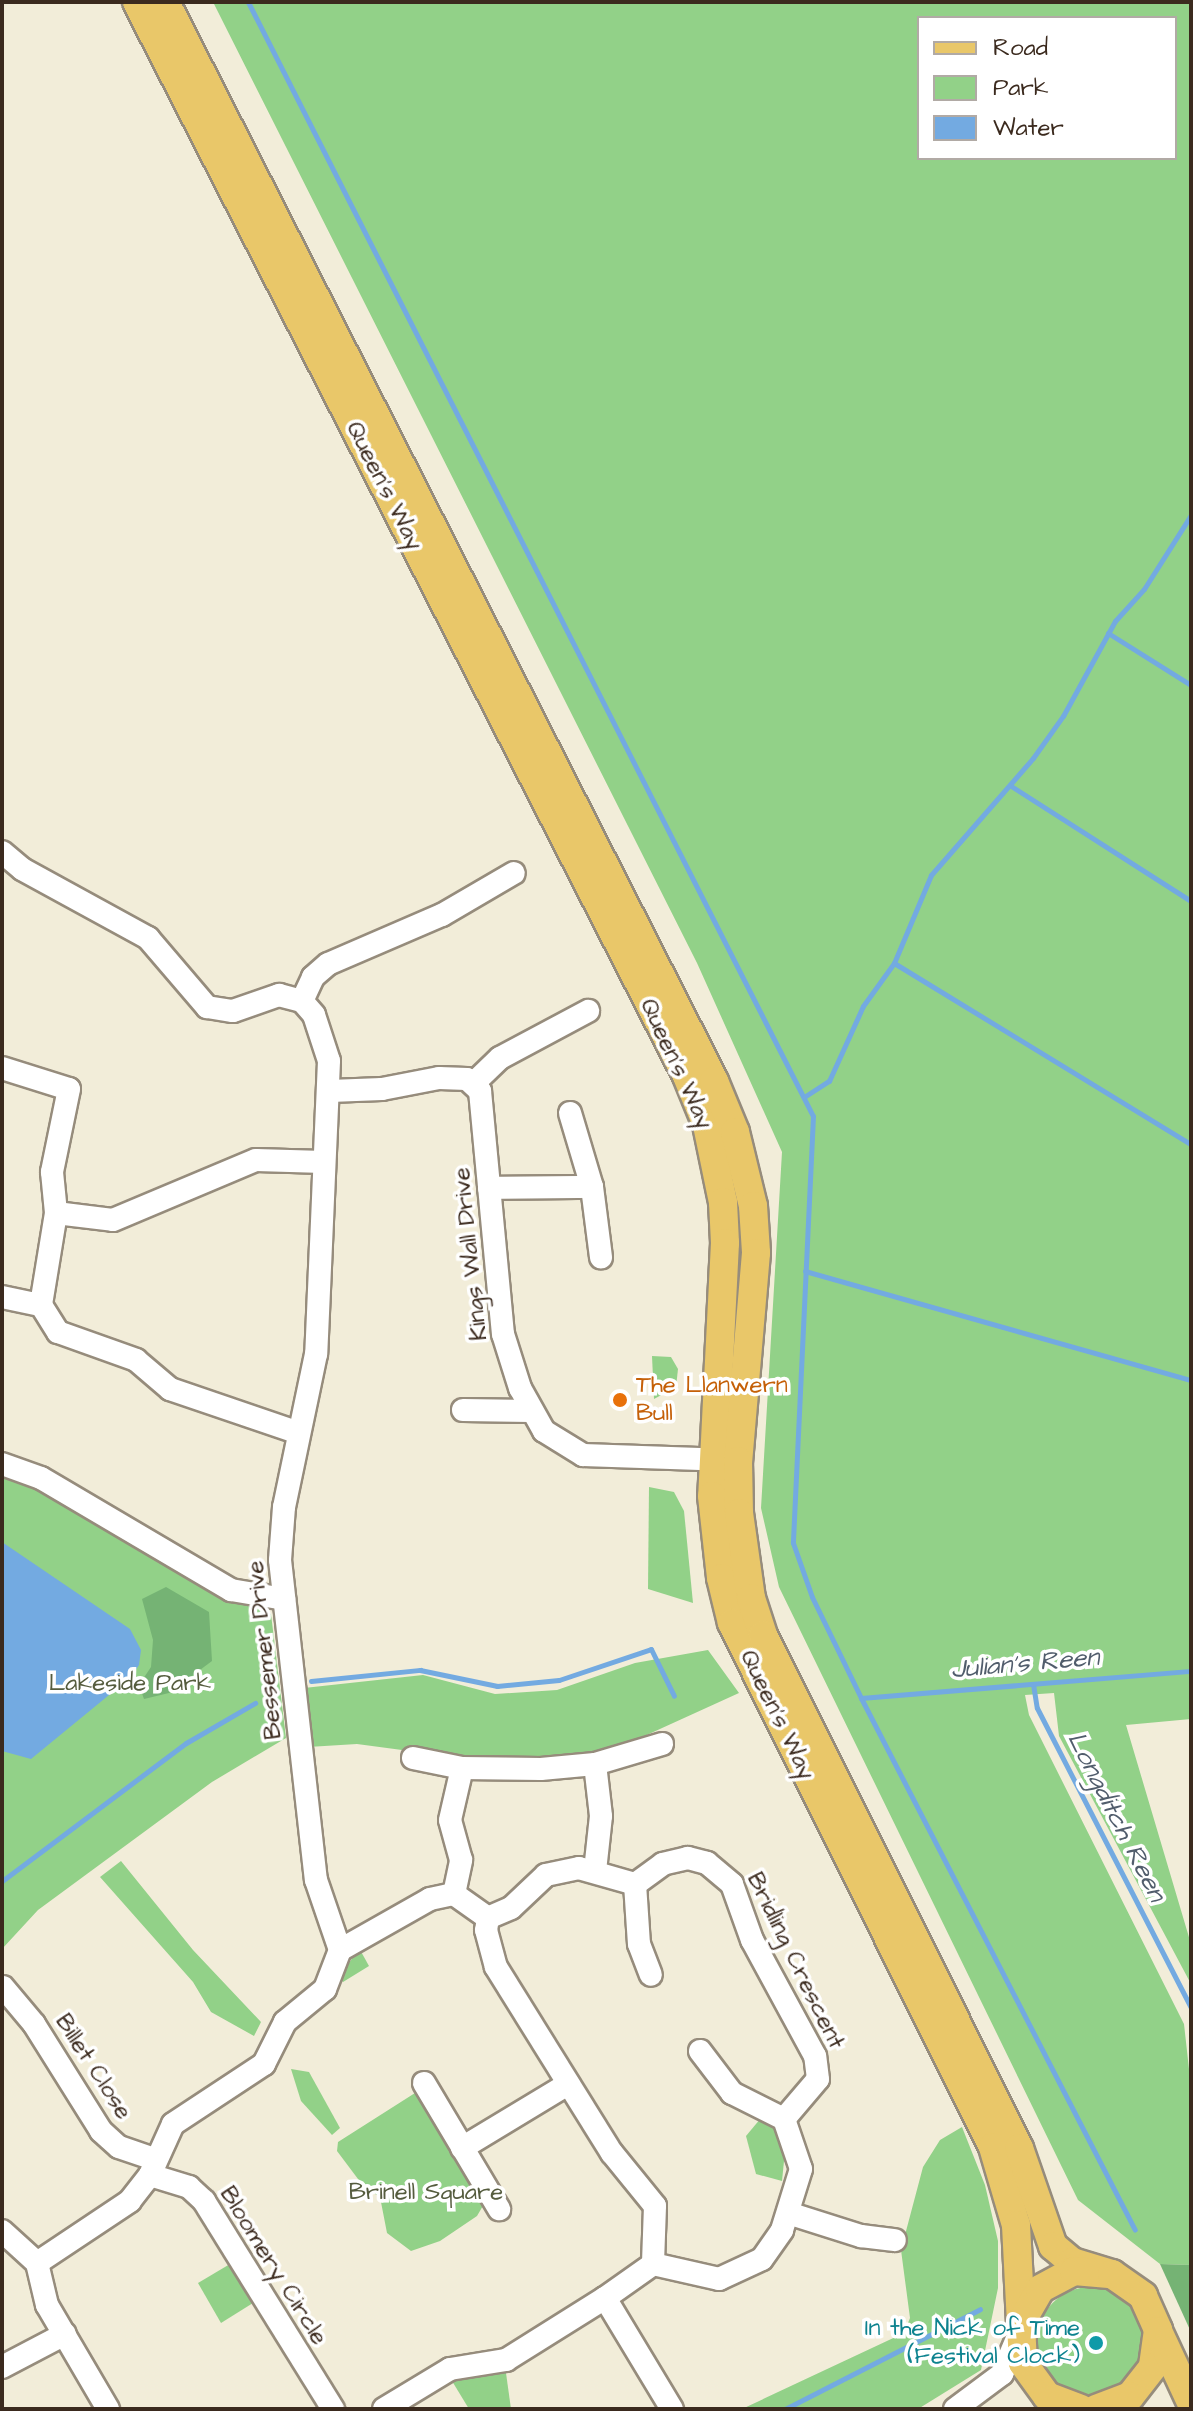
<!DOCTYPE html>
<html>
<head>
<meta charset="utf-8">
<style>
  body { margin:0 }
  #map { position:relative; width:1193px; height:2411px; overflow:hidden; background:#f2edd9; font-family:"Architects Daughter",sans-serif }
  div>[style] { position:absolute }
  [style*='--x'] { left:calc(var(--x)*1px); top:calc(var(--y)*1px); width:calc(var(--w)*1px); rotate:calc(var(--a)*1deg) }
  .green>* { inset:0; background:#92d188 }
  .round { border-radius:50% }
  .forest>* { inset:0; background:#75b374 }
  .water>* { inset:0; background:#73aae1 }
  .stream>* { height:5px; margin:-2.5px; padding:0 2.5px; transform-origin:2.5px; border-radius:2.5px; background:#73aae1 }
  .roads { filter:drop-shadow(2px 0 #968c7c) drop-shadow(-2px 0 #968c7c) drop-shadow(0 2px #968c7c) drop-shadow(0 -2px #968c7c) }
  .minor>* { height:22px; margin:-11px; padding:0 11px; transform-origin:11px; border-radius:11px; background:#fff }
  .major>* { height:28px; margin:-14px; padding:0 14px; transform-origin:14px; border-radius:14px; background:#e9c769 }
  .dots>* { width:22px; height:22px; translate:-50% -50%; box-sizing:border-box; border:4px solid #fff; border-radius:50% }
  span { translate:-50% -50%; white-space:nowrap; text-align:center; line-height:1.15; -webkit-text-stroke:7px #fff; paint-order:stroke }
  .street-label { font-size:24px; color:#3b2a1e }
  .food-label { font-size:24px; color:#c56008 }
  .left { translate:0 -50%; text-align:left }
  .park-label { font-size:24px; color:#555c3e }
  .culture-label { font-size:24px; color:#0d838f }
  .right { translate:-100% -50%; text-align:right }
  .water-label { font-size:26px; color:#515d6c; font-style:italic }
  .frame { position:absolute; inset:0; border:4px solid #3b2a1e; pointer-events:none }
  .legend { position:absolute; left:917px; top:16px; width:260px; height:144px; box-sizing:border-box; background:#fff; border:2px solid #b1aaa5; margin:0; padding:10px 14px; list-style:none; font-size:24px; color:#3b2a1e }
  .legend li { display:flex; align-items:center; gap:16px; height:40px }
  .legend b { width:40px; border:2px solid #b1aaa5 }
</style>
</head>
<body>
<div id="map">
  <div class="green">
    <i style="clip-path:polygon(evenodd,213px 2px,1191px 2px,1191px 1719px,1126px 1725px,1191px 1944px,1191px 1984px,1059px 1736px,1054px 1693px,1025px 1695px,1029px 1715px,1184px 2024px,1191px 2087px,1191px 2265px,1160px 2264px,1078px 2200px,779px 1587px,761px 1508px,782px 1152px,697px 963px,213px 2px,919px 18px,1175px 18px,1175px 158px,919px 158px,919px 18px)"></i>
    <i style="clip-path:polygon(652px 1356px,671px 1357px,678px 1369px,676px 1387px,654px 1399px)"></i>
    <i style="clip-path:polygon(2px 1474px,35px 1486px,271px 1614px,286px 1738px,212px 1782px,38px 1910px,2px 1949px)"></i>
    <i style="clip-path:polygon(649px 1487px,674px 1492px,684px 1511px,693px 1603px,648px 1589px)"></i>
    <i style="clip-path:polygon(708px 1650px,739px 1693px,605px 1754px,557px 1760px,462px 1758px,357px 1744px,308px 1747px,304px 1688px,423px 1675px,495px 1694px,557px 1690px,635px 1663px)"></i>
    <i style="clip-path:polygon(121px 1861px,193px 1950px,261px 2022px,254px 2036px,211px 2012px,193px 1982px,100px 1877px)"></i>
    <i style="clip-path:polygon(359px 1948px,369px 1966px,343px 1982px,339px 1978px)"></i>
    <i style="clip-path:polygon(291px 2069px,309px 2072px,340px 2128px,332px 2135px,301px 2101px)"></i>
    <i style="clip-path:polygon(415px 2093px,484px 2204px,477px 2216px,440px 2241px,411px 2251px,387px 2233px,380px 2197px,364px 2187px,337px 2151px,338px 2142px)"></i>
    <i style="clip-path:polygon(761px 2118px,772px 2123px,785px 2151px,782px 2181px,756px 2174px,746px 2136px)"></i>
    <i style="clip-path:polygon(962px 2127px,985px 2185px,998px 2241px,998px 2288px,981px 2370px,918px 2409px,742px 2409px,904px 2333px,910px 2318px,901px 2250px,923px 2167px,940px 2140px)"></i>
    <i style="clip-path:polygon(230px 2264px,253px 2303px,221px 2323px,198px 2283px)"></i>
    <i class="round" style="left:1037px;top:2287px;width:108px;height:108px"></i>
    <i style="clip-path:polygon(506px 2373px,511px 2409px,469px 2409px,452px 2381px)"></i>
  </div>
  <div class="forest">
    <i style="clip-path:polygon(166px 1587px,209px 1612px,212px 1661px,169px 1693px,144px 1699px,139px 1685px,151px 1667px,153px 1640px,142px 1599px)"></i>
    <i style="clip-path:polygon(1160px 2264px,1191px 2265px,1191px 2332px)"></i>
  </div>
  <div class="water">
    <i style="clip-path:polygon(2px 1542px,130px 1629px,141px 1650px,139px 1665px,131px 1677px,31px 1759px,2px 1751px)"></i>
  </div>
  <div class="stream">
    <i style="--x:248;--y:2;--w:1249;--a:63.11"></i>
    <i style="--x:813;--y:1116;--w:427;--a:92.7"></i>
    <i style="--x:793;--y:1543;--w:57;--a:70.6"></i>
    <i style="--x:812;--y:1597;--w:112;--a:64.1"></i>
    <i style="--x:861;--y:1698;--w:598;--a:62.75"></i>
    <i style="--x:1108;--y:633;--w:98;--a:32.1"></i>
    <i style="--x:1011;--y:786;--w:214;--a:32.6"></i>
    <i style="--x:894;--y:963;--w:348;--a:31.4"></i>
    <i style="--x:804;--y:1097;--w:30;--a:-33"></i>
    <i style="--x:829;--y:1081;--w:82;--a:-65.6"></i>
    <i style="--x:863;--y:1006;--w:53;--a:-54.2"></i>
    <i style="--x:894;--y:963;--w:95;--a:-67.2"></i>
    <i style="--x:931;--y:875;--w:155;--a:-48.9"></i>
    <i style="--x:1033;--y:758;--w:52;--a:-54.5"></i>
    <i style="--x:1063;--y:716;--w:108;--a:-61.3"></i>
    <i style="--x:1115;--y:621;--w:43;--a:-47.8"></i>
    <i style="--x:1144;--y:589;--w:88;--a:-57.6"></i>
    <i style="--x:805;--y:1271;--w:401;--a:15.8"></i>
    <i style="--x:311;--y:1681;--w:110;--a:-5.8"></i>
    <i style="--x:420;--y:1670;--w:79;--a:11.7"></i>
    <i style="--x:497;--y:1686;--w:62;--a:-5.5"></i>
    <i style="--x:559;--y:1680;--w:97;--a:-18.6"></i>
    <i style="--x:651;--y:1649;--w:52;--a:63.9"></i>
    <i style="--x:1033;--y:1684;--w:24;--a:81"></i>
    <i style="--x:1037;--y:1708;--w:337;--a:62.8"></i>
    <i style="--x:861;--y:1698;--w:331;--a:-4.7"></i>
    <i style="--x:2;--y:1881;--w:230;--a:-36.9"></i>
    <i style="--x:186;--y:1743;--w:80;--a:-30.1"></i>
    <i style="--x:785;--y:2409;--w:219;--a:-27.1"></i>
  </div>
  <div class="roads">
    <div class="minor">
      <i style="--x:2;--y:852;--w:26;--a:40"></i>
      <i style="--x:22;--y:869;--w:144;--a:28.7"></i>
      <i style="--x:148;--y:938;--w:91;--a:49.5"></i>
      <i style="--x:207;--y:1007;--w:26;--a:9"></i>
      <i style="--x:233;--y:1011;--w:49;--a:-19.2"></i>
      <i style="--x:279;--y:995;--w:24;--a:15"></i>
      <i style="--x:302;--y:1001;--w:18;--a:49"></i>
      <i style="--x:314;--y:1015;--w:48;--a:71.9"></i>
      <i style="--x:329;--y:1061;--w:293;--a:92.5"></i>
      <i style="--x:316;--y:1354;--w:156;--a:101.8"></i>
      <i style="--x:284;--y:1507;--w:53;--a:94.3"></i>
      <i style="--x:280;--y:1560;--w:322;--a:83.6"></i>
      <i style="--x:316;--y:1880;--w:74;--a:71.1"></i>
      <i style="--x:340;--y:1950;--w:42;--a:111"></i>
      <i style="--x:325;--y:1989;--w:52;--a:140.5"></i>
      <i style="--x:285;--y:2022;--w:47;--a:116.6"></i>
      <i style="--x:264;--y:2064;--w:109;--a:146.6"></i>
      <i style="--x:173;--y:2124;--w:56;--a:114.3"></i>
      <i style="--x:150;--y:2175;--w:33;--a:128"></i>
      <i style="--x:130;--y:2201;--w:112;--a:146.3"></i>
      <i style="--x:37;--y:2263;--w:43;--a:76.6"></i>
      <i style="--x:47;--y:2305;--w:121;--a:59.6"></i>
      <i style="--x:302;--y:1001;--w:26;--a:-65"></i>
      <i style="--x:313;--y:977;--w:20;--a:-41"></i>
      <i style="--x:328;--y:964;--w:124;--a:-23.3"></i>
      <i style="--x:442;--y:915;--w:83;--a:-30.3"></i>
      <i style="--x:2;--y:1068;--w:70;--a:17.4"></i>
      <i style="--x:69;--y:1089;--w:85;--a:101.6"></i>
      <i style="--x:52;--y:1172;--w:41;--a:84.4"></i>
      <i style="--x:56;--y:1213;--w:93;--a:99.3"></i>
      <i style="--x:474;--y:1083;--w:36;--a:-44"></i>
      <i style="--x:500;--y:1058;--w:100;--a:-28.1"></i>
      <i style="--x:330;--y:1091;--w:52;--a:-2.2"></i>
      <i style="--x:382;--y:1089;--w:58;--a:-10.9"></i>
      <i style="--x:439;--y:1078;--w:28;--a:2"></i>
      <i style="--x:467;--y:1079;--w:18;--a:43"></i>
      <i style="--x:480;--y:1091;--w:244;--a:84.6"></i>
      <i style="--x:503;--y:1334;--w:57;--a:72.5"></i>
      <i style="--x:520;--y:1388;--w:49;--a:60.8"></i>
      <i style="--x:544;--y:1431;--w:46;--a:31.6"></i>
      <i style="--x:583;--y:1455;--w:146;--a:2"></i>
      <i style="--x:570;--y:1113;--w:77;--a:73.4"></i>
      <i style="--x:592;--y:1187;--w:71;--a:82.7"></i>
      <i style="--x:489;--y:1188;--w:103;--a:-0.6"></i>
      <i style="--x:56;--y:1213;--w:57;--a:7"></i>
      <i style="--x:113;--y:1220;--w:155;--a:-22.8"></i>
      <i style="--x:256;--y:1160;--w:68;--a:1.7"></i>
      <i style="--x:2;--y:1297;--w:40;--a:12"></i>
      <i style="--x:41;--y:1305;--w:32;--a:58"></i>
      <i style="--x:58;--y:1332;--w:83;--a:19.7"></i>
      <i style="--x:136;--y:1360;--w:45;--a:40.5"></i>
      <i style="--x:170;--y:1389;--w:136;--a:18.8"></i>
      <i style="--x:463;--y:1410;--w:67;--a:0.9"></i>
      <i style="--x:2;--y:1464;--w:41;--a:19.7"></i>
      <i style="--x:41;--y:1478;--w:221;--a:30.5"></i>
      <i style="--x:231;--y:1590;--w:54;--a:9.6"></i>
      <i style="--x:413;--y:1758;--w:50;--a:11.5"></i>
      <i style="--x:462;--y:1768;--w:79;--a:0.7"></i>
      <i style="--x:541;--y:1769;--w:54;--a:-5.3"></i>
      <i style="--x:595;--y:1764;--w:70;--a:-16.6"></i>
      <i style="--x:595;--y:1871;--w:55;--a:-83.8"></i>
      <i style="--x:601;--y:1816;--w:52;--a:-96.6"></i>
      <i style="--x:635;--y:1884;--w:60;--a:86.2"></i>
      <i style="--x:639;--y:1944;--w:33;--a:69"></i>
      <i style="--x:454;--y:1894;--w:42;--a:35.2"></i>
      <i style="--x:340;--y:1950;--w:103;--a:-29.5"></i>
      <i style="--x:430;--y:1899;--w:25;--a:-12"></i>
      <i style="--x:454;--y:1894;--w:35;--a:-78"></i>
      <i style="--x:461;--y:1860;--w:41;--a:-105.4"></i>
      <i style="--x:450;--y:1820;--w:53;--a:-77"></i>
      <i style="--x:3;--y:1987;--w:48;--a:50"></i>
      <i style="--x:34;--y:2024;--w:126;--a:57.9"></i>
      <i style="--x:101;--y:2131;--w:24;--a:42"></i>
      <i style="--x:119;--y:2147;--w:36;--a:19"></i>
      <i style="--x:700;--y:2051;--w:53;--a:52.7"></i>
      <i style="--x:732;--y:2093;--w:58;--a:26.6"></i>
      <i style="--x:424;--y:2083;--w:147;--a:59.2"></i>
      <i style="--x:462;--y:2148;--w:124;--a:-31.1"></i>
      <i style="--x:150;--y:2175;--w:41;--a:17.1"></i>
      <i style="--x:189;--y:2187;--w:21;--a:43"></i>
      <i style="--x:204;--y:2201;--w:245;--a:58.2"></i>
      <i style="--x:788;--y:2213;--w:77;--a:17.5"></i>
      <i style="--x:861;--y:2236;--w:34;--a:7"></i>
      <i style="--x:2;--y:2231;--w:47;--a:42.4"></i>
      <i style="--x:605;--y:2298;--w:59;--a:-35.3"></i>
      <i style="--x:653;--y:2264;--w:68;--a:12.8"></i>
      <i style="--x:719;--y:2279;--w:47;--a:-24.9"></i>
      <i style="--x:762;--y:2259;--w:35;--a:-55"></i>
      <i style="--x:782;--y:2230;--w:64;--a:-72.7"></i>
      <i style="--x:801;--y:2169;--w:53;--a:-108.8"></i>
      <i style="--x:784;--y:2119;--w:52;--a:-49.6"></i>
      <i style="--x:818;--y:2079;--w:23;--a:-97"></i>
      <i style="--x:815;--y:2056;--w:132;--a:-118.5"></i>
      <i style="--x:752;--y:1940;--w:59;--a:-109.7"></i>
      <i style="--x:732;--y:1884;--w:33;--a:-140"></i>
      <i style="--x:707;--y:1863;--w:20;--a:-165"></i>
      <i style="--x:688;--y:1858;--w:26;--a:167"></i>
      <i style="--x:663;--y:1864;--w:34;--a:144"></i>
      <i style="--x:635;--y:1884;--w:58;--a:-164.1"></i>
      <i style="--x:579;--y:1868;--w:34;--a:168"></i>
      <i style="--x:546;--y:1875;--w:48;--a:136.7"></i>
      <i style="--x:511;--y:1908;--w:25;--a:157"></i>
      <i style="--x:488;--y:1918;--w:12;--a:99"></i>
      <i style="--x:486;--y:1930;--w:38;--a:75"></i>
      <i style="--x:496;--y:1967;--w:219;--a:58.1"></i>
      <i style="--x:612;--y:2153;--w:68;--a:50.9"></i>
      <i style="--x:655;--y:2206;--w:58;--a:92"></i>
      <i style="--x:2;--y:2367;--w:71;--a:-27.6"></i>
      <i style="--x:384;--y:2409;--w:77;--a:-31.2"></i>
      <i style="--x:450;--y:2369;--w:57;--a:-9.1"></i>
      <i style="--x:506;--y:2360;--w:117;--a:-32.1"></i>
      <i style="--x:605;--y:2298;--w:130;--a:58.9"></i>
      <i style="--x:955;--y:2409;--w:59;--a:-36.7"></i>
      <i style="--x:1002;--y:2374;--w:43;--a:-67"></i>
    </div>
    <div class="major">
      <i style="--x:137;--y:2;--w:1207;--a:62.88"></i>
      <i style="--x:687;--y:1076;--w:53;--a:67.8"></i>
      <i style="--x:707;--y:1125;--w:79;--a:78.3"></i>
      <i style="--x:723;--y:1202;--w:41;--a:87.2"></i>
      <i style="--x:725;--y:1243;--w:253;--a:92.9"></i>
      <i style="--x:712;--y:1496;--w:82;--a:83.7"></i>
      <i style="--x:721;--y:1578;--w:46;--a:76.3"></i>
      <i style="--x:732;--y:1623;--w:585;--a:63.52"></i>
      <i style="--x:993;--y:2147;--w:81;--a:73.6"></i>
      <i style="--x:1016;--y:2225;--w:138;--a:87.1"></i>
      <i style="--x:1023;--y:2363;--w:41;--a:54"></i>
      <i style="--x:1047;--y:2396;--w:36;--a:21"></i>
      <i style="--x:165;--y:2;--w:1211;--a:63.03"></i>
      <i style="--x:714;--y:1081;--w:55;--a:67.6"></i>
      <i style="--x:735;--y:1132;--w:76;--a:76.3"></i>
      <i style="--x:753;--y:1206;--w:47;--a:86.3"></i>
      <i style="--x:756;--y:1253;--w:209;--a:94.9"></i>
      <i style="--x:738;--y:1461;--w:52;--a:88.9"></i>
      <i style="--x:739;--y:1513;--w:86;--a:82"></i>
      <i style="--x:751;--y:1598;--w:39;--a:72"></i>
      <i style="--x:763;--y:1635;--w:573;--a:63.48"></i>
      <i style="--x:1019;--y:2148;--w:104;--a:70.9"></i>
      <i style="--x:1053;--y:2246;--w:25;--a:40"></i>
      <i style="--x:1072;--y:2262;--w:42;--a:16.7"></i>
      <i style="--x:1023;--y:2319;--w:34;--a:-60"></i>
      <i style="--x:1040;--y:2289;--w:38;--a:-28"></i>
      <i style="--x:1074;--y:2271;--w:38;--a:5"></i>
      <i style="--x:1112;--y:2274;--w:38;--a:35"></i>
      <i style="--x:1143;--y:2296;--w:37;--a:66"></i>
      <i style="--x:1158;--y:2330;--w:37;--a:98"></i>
      <i style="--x:1153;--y:2367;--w:37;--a:128"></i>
      <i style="--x:1130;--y:2396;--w:36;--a:159"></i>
      <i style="--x:1158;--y:2331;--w:78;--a:65.1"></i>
    </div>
  </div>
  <div class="dots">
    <i style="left:620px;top:1400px;background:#e8710a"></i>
    <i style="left:1096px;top:2343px;background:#0f9aa8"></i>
  </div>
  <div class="street-label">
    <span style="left:384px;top:486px;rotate:63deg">Queen's Way</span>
    <span style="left:676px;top:1064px;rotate:65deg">Queen's Way</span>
    <span style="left:471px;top:1254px;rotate:-96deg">Kings Wall Drive</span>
    <span style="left:265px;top:1650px;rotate:-96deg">Bessemer Drive</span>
    <span style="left:777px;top:1715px;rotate:64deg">Queen's Way</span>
    <span style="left:795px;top:1961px;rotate:64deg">Bridling Crescent</span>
    <span style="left:93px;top:2067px;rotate:57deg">Billet Close</span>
    <span style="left:273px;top:2266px;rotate:58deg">Bloomery Circle</span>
  </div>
  <div class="food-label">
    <span class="left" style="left:636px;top:1400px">The Llanwern<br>Bull</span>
  </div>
  <div class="park-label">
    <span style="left:130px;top:1684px">Lakeside Park</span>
    <span style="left:426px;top:2193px">Brinell Square</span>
  </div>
  <div class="culture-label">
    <span class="right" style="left:1080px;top:2343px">In the Nick of Time<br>(Festival Clock)</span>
  </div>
  <div class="water-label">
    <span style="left:1025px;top:1664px;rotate:-5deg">Julian's Reen</span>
    <span style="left:1116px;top:1817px;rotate:63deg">Longditch Reen</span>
  </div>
  <div class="frame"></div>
  <ul class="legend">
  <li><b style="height:10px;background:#e9c769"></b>Road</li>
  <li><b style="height:22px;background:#92d188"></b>Park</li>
  <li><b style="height:22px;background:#73aae1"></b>Water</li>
  </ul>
</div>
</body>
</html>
